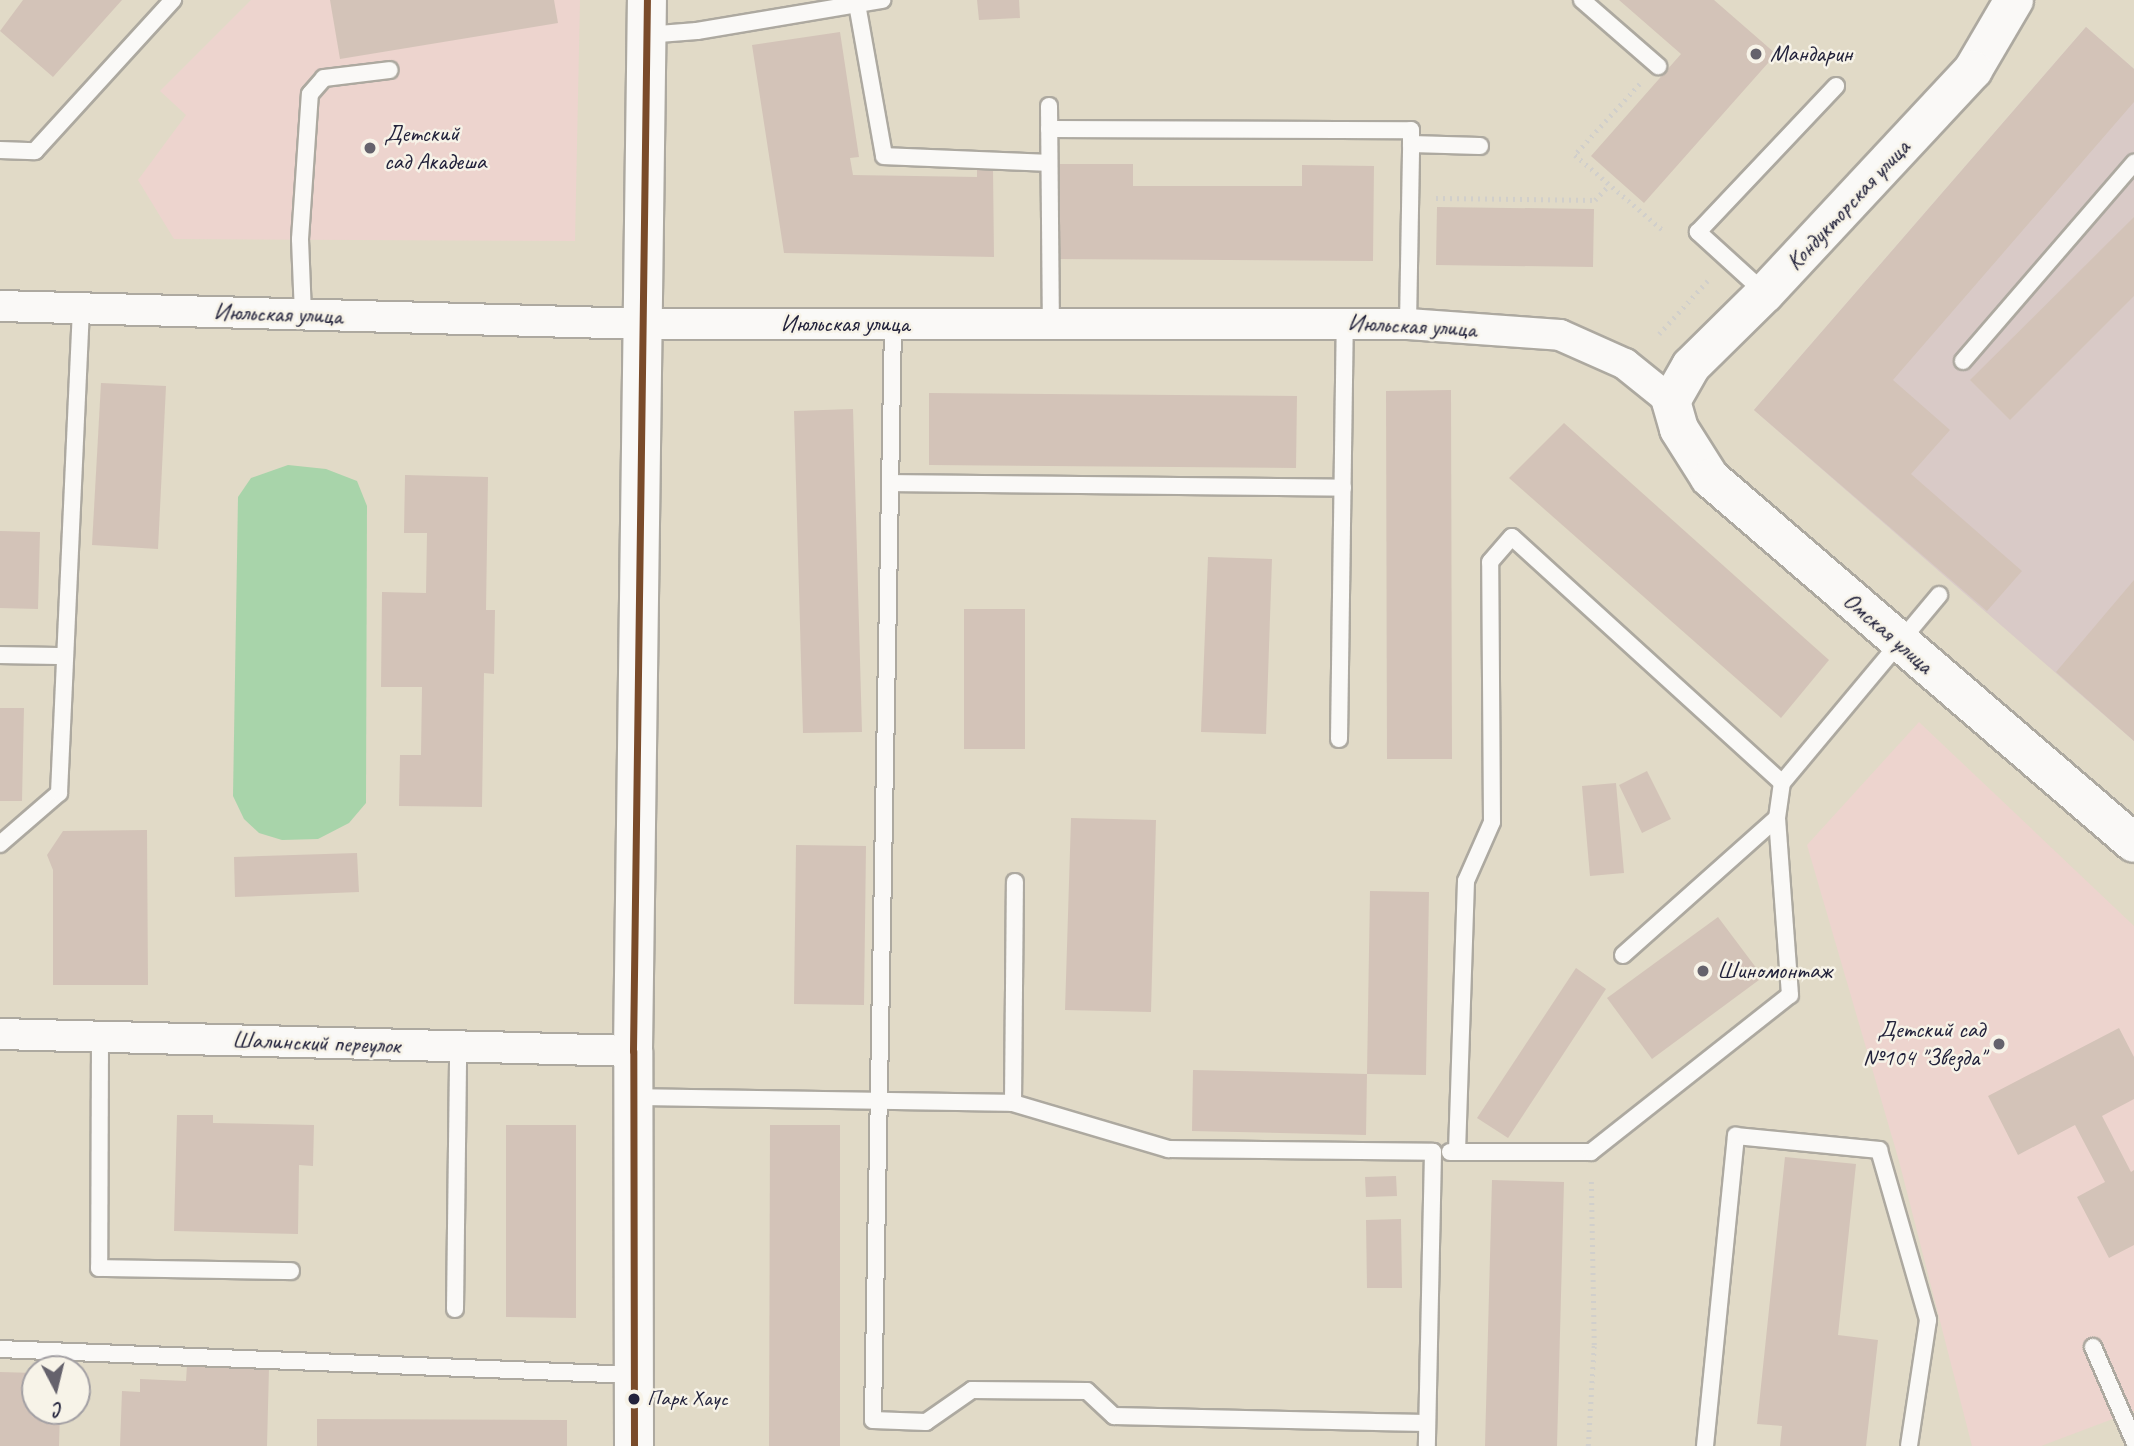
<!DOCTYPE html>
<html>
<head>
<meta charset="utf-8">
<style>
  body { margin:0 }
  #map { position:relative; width:2134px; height:1446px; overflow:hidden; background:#e1dac7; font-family:Caveat,sans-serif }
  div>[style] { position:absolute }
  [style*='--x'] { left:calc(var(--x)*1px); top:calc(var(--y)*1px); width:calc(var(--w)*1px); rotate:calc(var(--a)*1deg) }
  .built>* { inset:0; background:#edd4ce }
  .industrial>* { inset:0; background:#d9cac7 }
  .green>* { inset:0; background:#a8d4aa }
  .building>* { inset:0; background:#d3c3b8 }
  .path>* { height:4.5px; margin-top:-2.25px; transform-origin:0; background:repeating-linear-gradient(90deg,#d1cfcb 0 2px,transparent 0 7px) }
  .roads { filter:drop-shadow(2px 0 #ada9a0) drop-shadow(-2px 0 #ada9a0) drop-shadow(0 2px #ada9a0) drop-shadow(0 -2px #ada9a0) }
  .service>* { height:16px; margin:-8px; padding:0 8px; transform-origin:8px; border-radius:8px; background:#faf9f7 }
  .minor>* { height:30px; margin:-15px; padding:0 15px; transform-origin:15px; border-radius:15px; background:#faf9f7 }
  .tertiary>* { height:38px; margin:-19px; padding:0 19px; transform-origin:19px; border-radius:19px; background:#faf9f7 }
  .secondary>* { height:38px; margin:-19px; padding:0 19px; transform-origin:19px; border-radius:19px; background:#faf9f7 }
  .bus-1>* { height:7px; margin:-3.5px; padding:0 3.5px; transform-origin:3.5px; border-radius:3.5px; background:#7a4b2a }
  .dots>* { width:19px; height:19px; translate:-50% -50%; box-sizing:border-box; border:4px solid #f7f3e8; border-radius:50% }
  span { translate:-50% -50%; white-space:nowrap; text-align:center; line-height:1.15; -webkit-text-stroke:5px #f7f3e8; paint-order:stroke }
  .bus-label { font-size:22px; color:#22223b }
  .left { translate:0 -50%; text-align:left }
  .poi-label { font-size:24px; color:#22223b }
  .right { translate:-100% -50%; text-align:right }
  .street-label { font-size:24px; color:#22223b }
  .north { position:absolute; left:21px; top:1355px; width:70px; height:70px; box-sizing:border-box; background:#f7f3e8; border:2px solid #a29fa3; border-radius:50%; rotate:173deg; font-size:19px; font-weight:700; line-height:28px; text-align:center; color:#22223b }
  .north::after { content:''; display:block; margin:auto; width:24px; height:32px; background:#65626c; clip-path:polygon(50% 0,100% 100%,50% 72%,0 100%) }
</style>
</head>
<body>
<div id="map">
  <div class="built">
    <i style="clip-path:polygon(251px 0,580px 0,575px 241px,174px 239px,138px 180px,186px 115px,160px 91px)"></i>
    <i style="clip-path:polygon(1919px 722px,2134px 926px,2134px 1411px,2041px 1446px,1972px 1446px,1899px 1161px,1807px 845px)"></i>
  </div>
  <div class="industrial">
    <i style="clip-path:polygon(2086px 27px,2134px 69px,2134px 741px,1754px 410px)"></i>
  </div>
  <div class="green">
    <i style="clip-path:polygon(288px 465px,326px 469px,357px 481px,367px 506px,366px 803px,349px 823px,318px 839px,282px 840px,259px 833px,244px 819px,233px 796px,238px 497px,251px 478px)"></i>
  </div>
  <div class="building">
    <i style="clip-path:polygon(23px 0,122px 0,53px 77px,0 31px)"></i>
    <i style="clip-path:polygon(330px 0,554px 0,558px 23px,340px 59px)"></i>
    <i style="clip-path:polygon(977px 0,1019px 0,1020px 18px,979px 20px)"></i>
    <i style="clip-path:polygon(1619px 0,1714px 0,1776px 54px,1644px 203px,1591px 156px,1681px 54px)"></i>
    <i style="clip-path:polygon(2086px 27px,2134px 69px,2134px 102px,1893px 380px,1950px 430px,1911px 474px,2022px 571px,1987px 611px,1754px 410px)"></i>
    <i style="clip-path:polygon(840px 32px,859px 157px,850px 158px,853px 175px,977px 177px,977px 169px,993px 169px,994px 257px,784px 253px,752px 45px)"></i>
    <i style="clip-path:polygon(1055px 164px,1133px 164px,1133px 186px,1302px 186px,1302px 165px,1374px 166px,1373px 261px,1054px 259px)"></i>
    <i style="clip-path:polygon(1437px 207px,1594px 209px,1593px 267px,1436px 265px)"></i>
    <i style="clip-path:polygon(2134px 217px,2134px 296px,2010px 420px,1970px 380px)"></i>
    <i style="clip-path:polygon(101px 383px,166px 386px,158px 549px,92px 545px)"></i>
    <i style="clip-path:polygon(1451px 390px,1452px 759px,1387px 759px,1386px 391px)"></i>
    <i style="clip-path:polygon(929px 393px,1297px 396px,1296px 468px,929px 465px)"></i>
    <i style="clip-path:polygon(853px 409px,862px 732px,803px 733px,794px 411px)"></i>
    <i style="clip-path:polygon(1564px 423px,1829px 660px,1781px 718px,1509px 478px)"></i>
    <i style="clip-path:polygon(405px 475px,488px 477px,486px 610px,495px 610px,494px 674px,484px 673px,482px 807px,399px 806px,400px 755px,421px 755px,422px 687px,381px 687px,382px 592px,426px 593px,427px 533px,404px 533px)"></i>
    <i style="clip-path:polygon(0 531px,40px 532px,38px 609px,0 608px)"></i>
    <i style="clip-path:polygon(1208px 557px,1272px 559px,1266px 734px,1201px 732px)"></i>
    <i style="clip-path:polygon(2134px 580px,2134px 741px,2056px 672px)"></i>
    <i style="clip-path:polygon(964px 609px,1025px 609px,1025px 749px,964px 749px)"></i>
    <i style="clip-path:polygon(0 708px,24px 708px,22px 801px,0 801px)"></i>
    <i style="clip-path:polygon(1647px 771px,1671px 819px,1642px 833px,1619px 785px)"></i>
    <i style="clip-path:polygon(1616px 783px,1624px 873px,1590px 876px,1582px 786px)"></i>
    <i style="clip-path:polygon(1071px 818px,1156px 820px,1151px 1012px,1065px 1010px)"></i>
    <i style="clip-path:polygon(147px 830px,148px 985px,53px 985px,53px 870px,47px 855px,63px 831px)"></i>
    <i style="clip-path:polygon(796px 845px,866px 846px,864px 1005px,794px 1004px)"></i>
    <i style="clip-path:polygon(357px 853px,359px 892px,235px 897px,234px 857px)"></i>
    <i style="clip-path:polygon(1370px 891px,1429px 892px,1426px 1075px,1367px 1074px)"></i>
    <i style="clip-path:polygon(1718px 917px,1763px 977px,1652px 1059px,1607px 998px)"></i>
    <i style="clip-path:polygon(1576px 968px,1606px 989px,1508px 1138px,1477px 1118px)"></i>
    <i style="clip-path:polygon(2119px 1028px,2134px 1057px,2134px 1099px,2102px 1116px,2131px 1172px,2134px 1170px,2134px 1245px,2109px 1258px,2077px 1197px,2105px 1182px,2075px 1125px,2018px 1155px,1988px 1096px)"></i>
    <i style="clip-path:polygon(1193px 1070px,1367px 1074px,1366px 1135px,1192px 1131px)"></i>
    <i style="clip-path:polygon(177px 1115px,213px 1115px,213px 1123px,314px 1125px,313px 1166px,299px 1165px,298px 1234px,174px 1231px)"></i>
    <i style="clip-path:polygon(506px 1125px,576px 1125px,576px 1318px,506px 1317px)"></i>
    <i style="clip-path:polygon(770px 1125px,840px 1125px,840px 1446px,769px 1446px)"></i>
    <i style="clip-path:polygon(1785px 1157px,1856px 1164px,1838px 1335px,1878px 1340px,1866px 1446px,1780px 1446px,1782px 1426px,1757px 1424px)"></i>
    <i style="clip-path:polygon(1396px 1176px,1397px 1196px,1366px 1197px,1365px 1177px)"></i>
    <i style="clip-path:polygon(1492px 1180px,1564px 1182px,1557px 1446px,1485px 1446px)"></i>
    <i style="clip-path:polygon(1401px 1219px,1402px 1288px,1367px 1288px,1366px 1220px)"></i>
    <i style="clip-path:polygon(187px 1365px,269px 1368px,267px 1446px,120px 1446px,122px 1391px,140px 1392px,140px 1379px,186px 1381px)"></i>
    <i style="clip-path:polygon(0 1372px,35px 1373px,35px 1411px,60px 1411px,59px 1446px,0 1446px)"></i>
    <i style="clip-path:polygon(317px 1419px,567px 1420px,567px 1446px,317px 1446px)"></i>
  </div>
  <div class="path">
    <i style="--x:1640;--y:84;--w:96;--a:132.5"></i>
    <i style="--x:1575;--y:155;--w:118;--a:40.5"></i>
    <i style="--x:1436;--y:198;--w:159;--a:0.7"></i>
    <i style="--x:1595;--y:200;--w:19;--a:-47"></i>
    <i style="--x:1659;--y:334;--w:76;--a:-47.7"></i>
    <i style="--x:1588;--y:1446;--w:101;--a:-86.6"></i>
    <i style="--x:1594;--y:1345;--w:167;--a:-91"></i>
  </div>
  <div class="roads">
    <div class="service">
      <i style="--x:1582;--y:0;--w:101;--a:41"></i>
      <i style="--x:857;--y:4;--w:154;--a:79.9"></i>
      <i style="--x:884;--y:156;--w:165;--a:2.4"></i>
      <i style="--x:646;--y:35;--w:51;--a:-4.5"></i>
      <i style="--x:697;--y:31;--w:188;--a:-9.5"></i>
      <i style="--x:1049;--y:106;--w:217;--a:89.5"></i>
      <i style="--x:1049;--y:129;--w:362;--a:0.2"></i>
      <i style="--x:1411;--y:130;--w:14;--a:90"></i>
      <i style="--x:0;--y:150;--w:35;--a:2"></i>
      <i style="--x:35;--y:151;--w:205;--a:-47.6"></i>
      <i style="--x:1765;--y:293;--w:91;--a:-137.7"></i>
      <i style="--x:1698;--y:232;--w:201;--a:-46.6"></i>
      <i style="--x:303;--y:314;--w:75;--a:-92.3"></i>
      <i style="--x:300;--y:239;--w:145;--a:-86.1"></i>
      <i style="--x:310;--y:94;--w:21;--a:-49"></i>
      <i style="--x:324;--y:78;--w:66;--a:-6.9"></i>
      <i style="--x:893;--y:324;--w:1096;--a:91.05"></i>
      <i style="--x:873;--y:1420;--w:53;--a:2.2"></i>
      <i style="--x:926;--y:1422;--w:56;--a:-34.8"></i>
      <i style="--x:972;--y:1390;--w:115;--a:0.5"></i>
      <i style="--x:1087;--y:1391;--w:37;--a:43"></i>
      <i style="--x:1114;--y:1416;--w:313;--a:1.3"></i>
      <i style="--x:1408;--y:324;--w:180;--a:-89"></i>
      <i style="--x:1411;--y:144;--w:69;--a:1.7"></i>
      <i style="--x:1963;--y:361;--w:262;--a:-49.2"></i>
      <i style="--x:892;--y:483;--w:451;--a:0.6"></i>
      <i style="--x:0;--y:655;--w:65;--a:0.9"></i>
      <i style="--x:1339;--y:739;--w:416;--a:-89.2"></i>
      <i style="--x:0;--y:844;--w:78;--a:-40.8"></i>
      <i style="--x:59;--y:793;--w:485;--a:-87.4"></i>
      <i style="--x:1623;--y:955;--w:206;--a:-41.7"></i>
      <i style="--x:1777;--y:818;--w:35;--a:-82"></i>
      <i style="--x:1782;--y:783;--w:245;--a:-50.1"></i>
      <i style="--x:100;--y:1037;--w:231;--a:90.2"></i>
      <i style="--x:99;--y:1268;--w:192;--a:0.9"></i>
      <i style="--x:633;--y:1097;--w:380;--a:0.9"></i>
      <i style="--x:1013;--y:1103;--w:162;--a:16.5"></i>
      <i style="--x:1168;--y:1149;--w:265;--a:0.6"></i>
      <i style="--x:1433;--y:1152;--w:294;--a:91.2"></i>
      <i style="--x:1013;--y:1103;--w:221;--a:-89.5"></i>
      <i style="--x:1450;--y:1152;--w:141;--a:0"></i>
      <i style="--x:1591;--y:1152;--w:253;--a:-38.3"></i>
      <i style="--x:1790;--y:995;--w:177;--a:-94.2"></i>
      <i style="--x:1457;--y:1152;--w:271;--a:-88.1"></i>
      <i style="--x:1466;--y:881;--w:64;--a:-66.2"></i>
      <i style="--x:1492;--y:822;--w:260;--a:-90.4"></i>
      <i style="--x:1490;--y:562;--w:33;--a:-49"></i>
      <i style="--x:1512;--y:537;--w:365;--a:42.3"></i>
      <i style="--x:455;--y:1309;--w:263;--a:-89.3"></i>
      <i style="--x:2093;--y:1347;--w:103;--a:66.4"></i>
      <i style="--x:0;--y:1349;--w:635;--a:2.35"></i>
      <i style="--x:1705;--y:1446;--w:312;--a:-84.3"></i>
      <i style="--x:1736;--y:1136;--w:144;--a:5.6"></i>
      <i style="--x:1879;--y:1150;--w:177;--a:73.9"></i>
      <i style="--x:1928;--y:1320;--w:127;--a:98.6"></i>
    </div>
    <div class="minor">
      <i style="--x:0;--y:306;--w:643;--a:1.6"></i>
      <i style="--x:643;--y:324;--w:765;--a:0"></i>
      <i style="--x:1408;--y:324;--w:152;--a:4.1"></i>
      <i style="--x:1560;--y:335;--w:71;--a:24"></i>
      <i style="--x:1625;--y:364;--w:59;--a:38.8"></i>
      <i style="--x:0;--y:1034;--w:633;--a:1.54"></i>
    </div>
    <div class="tertiary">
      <i style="--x:634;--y:1446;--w:395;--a:-90.1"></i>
      <i style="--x:633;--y:1051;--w:1051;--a:-89.24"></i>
    </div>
    <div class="secondary">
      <i style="--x:2014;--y:0;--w:81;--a:120.4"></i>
      <i style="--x:1973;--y:70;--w:305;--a:133"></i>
      <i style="--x:1765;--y:293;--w:104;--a:135.4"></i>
      <i style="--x:1691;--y:366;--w:40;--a:119.7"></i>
      <i style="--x:1671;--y:401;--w:29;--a:74"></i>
      <i style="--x:1679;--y:429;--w:58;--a:57.7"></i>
      <i style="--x:1710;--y:478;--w:559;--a:40.72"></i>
    </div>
  </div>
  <div class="bus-1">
    <i style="--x:634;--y:1446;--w:395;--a:-90.1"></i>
    <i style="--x:633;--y:1051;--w:1051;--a:-89.24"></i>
  </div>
  <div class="dots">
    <i style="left:1756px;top:54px;background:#65626c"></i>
    <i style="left:370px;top:148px;background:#65626c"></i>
    <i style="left:1703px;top:971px;background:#65626c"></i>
    <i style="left:1999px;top:1044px;background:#65626c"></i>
    <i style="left:634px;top:1399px;background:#22223b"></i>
  </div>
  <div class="bus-label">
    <span class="left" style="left:647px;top:1399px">Парк Хаус</span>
  </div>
  <div class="poi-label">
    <span class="left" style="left:1770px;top:54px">Мандарин</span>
    <span class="left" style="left:384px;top:148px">Детский<br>сад Акадеша</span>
    <span class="left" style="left:1717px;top:971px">Шиномонтаж</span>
    <span class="right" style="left:1985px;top:1044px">Детский сад<br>№104 "Звезда"</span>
  </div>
  <div class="street-label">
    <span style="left:1848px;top:205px;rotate:-47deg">Кондукторская улица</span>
    <span style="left:278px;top:314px;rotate:2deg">Июльская улица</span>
    <span style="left:845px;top:324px">Июльская улица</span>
    <span style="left:1412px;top:326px;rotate:3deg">Июльская улица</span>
    <span style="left:1888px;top:633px;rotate:41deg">Омская улица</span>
    <span style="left:316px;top:1043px;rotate:2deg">Шалинский переулок</span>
  </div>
  <div class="north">С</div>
</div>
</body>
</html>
